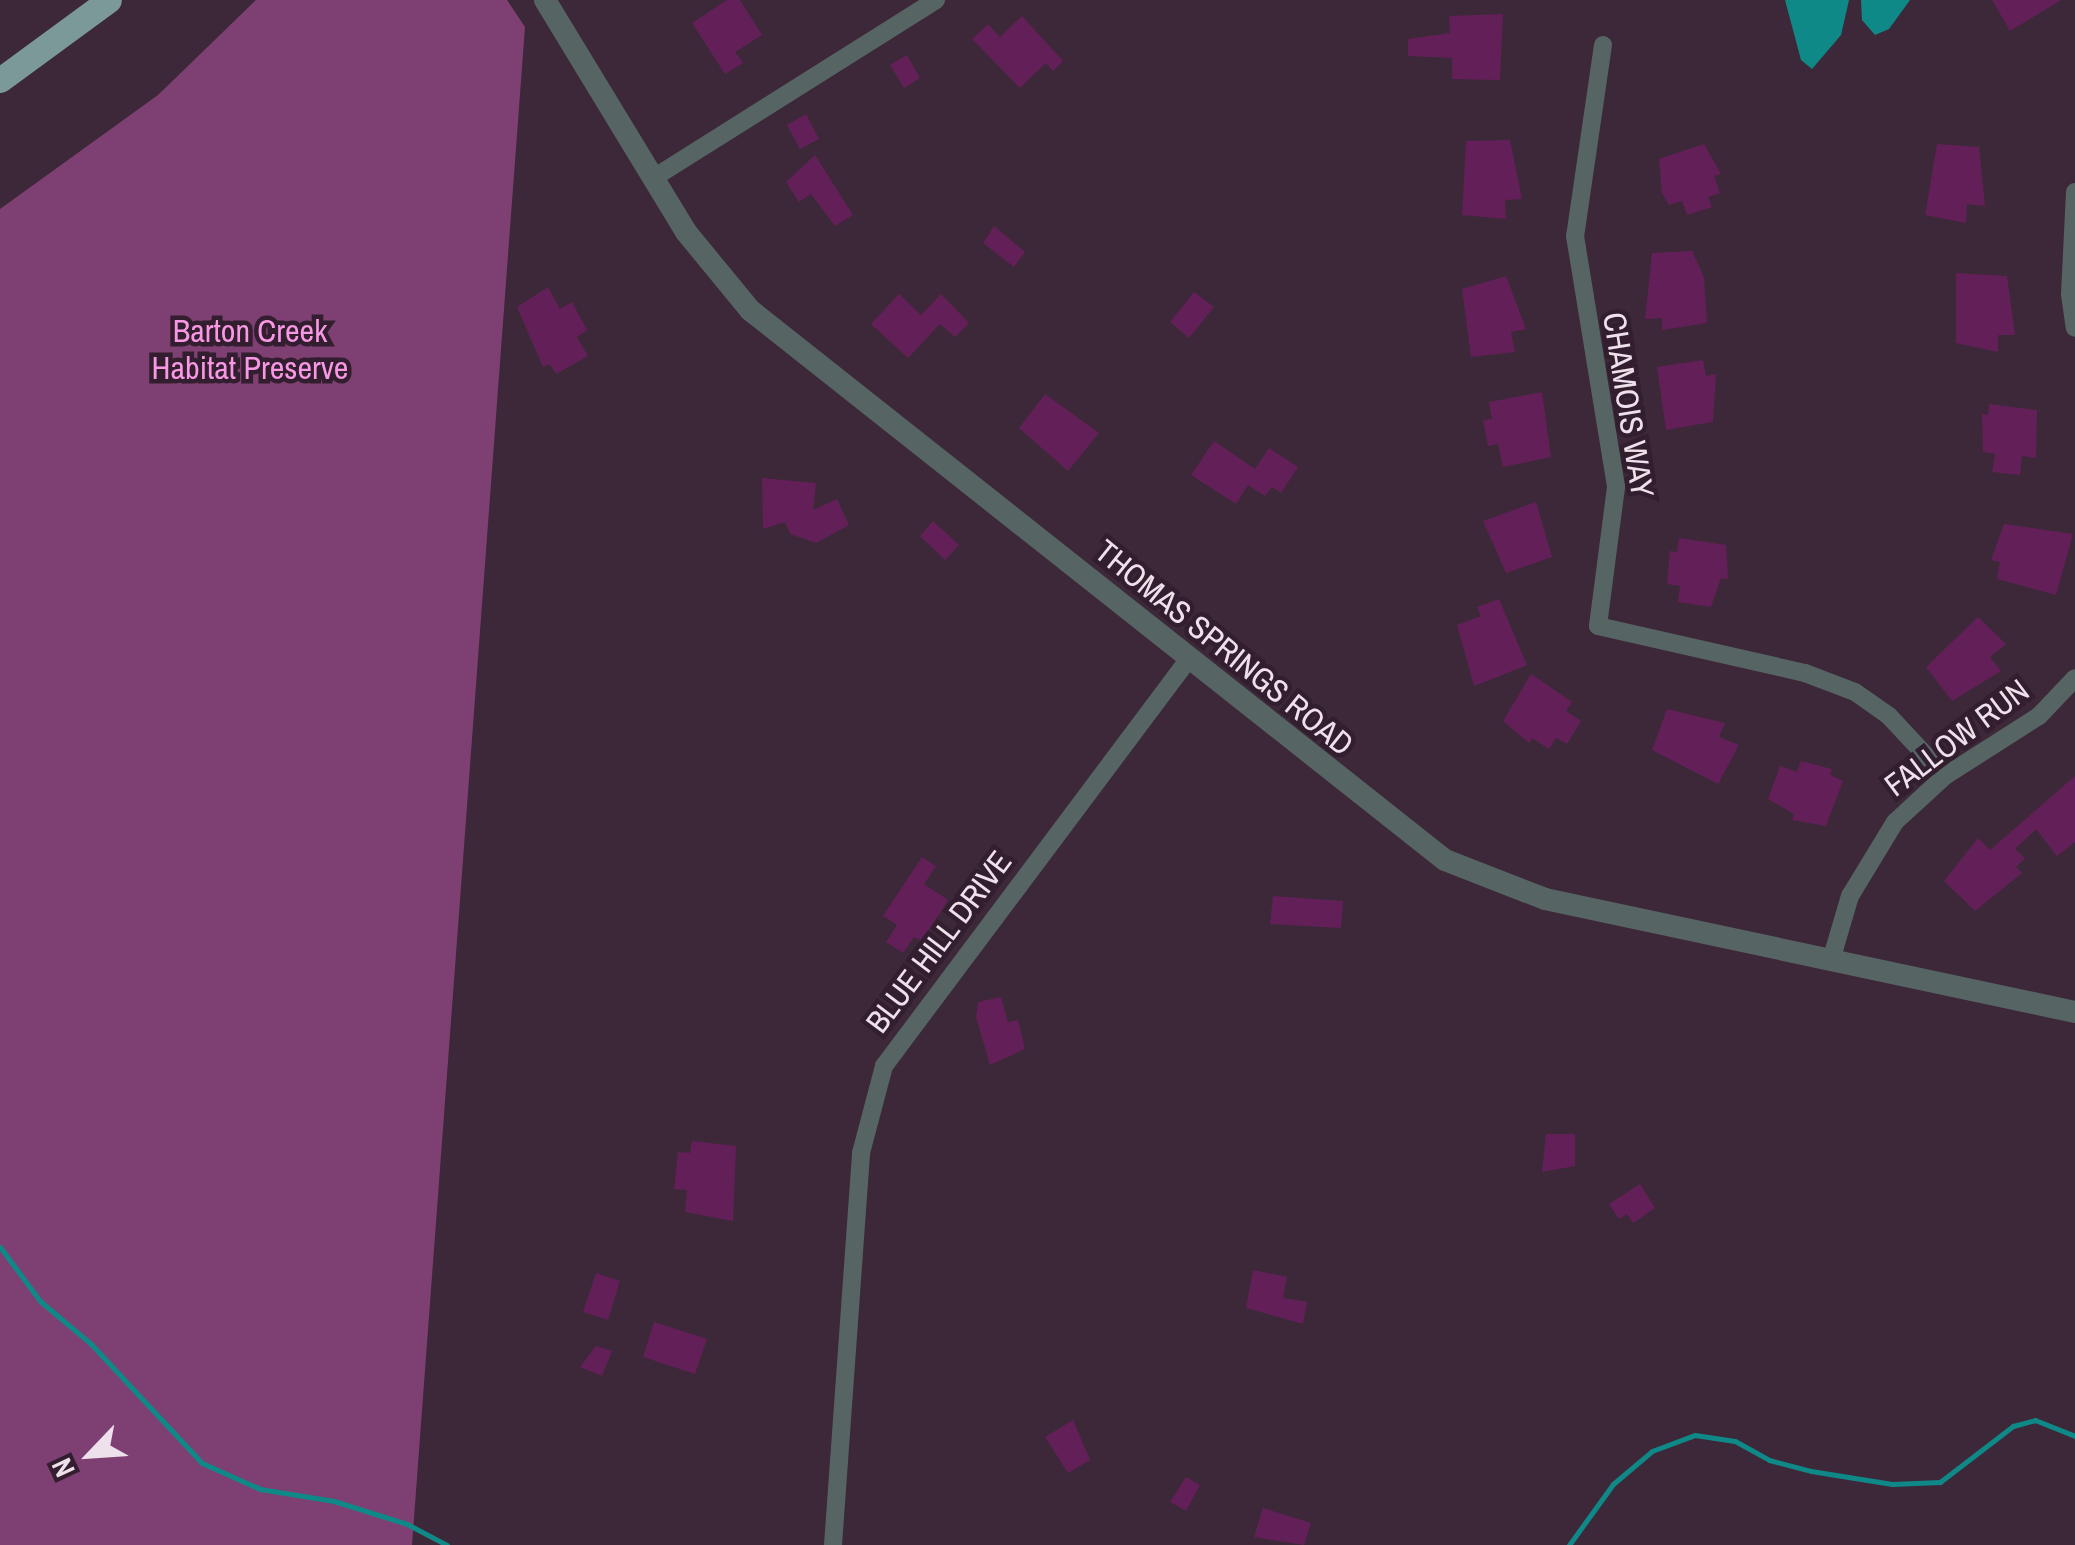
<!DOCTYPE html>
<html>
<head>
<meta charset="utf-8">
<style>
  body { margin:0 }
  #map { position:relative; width:2075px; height:1545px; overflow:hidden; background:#3c2838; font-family:"Archivo Narrow",sans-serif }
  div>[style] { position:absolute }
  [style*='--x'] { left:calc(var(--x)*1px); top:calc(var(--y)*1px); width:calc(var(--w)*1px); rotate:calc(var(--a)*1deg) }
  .green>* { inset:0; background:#7e3f72 }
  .water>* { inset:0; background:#0f8988 }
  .stream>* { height:5px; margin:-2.5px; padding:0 2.5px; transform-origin:2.5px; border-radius:2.5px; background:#0f8988 }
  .building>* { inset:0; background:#632058 }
  .minor>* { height:18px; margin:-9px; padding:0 9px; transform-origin:9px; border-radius:9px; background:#566564 }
  .tertiary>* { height:22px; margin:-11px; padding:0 11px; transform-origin:11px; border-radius:11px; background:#566564 }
  .primary>* { height:25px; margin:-12.5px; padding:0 12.5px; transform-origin:12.5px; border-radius:12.5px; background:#7a9997 }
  span { translate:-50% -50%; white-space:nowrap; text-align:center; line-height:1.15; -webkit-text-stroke:9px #321e2e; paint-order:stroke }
  .park-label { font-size:32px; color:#f898e4 }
  .street-label { font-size:32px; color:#efe1eb }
  .north { position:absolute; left:40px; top:1405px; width:100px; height:100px; -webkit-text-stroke:8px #321e2e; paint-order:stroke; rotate:245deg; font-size:28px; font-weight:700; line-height:40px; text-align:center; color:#efe1eb }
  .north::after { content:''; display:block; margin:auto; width:35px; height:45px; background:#efe1eb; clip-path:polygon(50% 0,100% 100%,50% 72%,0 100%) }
</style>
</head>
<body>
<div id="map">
  <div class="green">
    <i style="clip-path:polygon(256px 0,507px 0,525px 27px,412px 1545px,0 1545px,0 209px,158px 95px)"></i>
  </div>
  <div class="water">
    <i style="clip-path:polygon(1785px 0,1849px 0,1841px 35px,1812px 69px,1801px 60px)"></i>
    <i style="clip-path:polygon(1861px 0,1910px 0,1889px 29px,1875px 35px,1862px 20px)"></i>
  </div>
  <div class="stream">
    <i style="--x:0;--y:1247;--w:67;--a:53.5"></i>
    <i style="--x:40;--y:1301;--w:67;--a:40.1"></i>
    <i style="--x:91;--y:1344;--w:163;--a:47"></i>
    <i style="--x:202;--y:1463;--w:64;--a:24.1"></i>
    <i style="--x:260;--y:1489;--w:75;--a:9.2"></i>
    <i style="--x:334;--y:1501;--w:77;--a:17.5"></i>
    <i style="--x:407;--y:1524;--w:45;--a:27.7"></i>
    <i style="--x:1569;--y:1545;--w:75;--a:-54.2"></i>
    <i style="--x:1613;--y:1484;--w:51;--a:-40.2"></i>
    <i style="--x:1652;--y:1451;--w:46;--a:-20.4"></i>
    <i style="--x:1695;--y:1435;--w:40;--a:8.5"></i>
    <i style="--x:1735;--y:1441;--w:39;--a:29"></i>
    <i style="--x:1769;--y:1460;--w:43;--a:14.7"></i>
    <i style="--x:1811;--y:1471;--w:82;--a:9.1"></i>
    <i style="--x:1892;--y:1484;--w:48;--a:-2.4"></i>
    <i style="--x:1940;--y:1482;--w:92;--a:-37.5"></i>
    <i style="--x:2013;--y:1426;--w:23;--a:-15"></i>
    <i style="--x:2035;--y:1420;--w:43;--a:21.8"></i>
  </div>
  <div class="building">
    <i style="clip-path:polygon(727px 0,740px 0,762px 35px,735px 52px,743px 63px,725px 74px,692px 23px)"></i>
    <i style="clip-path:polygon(1992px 0,2061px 0,2010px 31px)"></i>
    <i style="clip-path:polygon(1503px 14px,1500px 80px,1452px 79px,1452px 58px,1408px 56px,1408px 39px,1450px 33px,1449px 16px)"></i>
    <i style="clip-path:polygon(1022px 16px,1063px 61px,1053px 71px,1046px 63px,1020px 88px,972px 39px,988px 24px,1000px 37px)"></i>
    <i style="clip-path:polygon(907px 55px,920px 78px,904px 88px,890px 65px)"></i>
    <i style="clip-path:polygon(806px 114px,819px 139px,800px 149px,787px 125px)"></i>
    <i style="clip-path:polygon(1510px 140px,1522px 199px,1505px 200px,1506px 219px,1462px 215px,1466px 141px)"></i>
    <i style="clip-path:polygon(1704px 144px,1721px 174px,1714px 176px,1720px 193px,1708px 197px,1712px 207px,1687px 215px,1682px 201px,1669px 205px,1662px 193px,1659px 159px)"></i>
    <i style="clip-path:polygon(1937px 144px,1979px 147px,1985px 206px,1967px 204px,1966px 223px,1925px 215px)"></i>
    <i style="clip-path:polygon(815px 155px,853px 215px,835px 226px,811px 194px,799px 202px,786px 182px)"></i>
    <i style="clip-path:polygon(994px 226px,1025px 252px,1014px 267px,983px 243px)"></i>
    <i style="clip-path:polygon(1692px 251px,1704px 277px,1707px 323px,1662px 330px,1662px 318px,1645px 319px,1652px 253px)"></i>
    <i style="clip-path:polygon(1956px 273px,2007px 276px,2015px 335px,1998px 335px,1998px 352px,1956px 343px)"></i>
    <i style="clip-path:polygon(1506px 276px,1526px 329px,1511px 332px,1515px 352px,1471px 357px,1462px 289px)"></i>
    <i style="clip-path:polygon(548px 287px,560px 309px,572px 302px,587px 330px,577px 337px,588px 356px,556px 374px,550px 364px,543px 367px,517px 307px)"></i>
    <i style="clip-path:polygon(1194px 292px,1214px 307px,1189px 338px,1170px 322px)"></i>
    <i style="clip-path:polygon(899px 294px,921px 315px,941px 294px,969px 323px,955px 337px,940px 324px,908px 358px,871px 324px)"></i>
    <i style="clip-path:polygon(1703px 360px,1706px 376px,1716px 374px,1713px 422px,1666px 430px,1657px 367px)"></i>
    <i style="clip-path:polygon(1542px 392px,1551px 457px,1503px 467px,1498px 444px,1488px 446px,1483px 420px,1492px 419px,1489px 402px)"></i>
    <i style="clip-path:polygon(1045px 394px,1099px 433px,1068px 471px,1019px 428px)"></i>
    <i style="clip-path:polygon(1989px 404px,2037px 410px,2036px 458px,2022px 456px,2020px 475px,1992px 472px,1995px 454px,1983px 452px,1982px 414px,1988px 415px)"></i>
    <i style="clip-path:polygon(1214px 441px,1255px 469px,1269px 448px,1298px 467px,1281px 493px,1272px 487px,1265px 496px,1248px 485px,1236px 504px,1191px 475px)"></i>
    <i style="clip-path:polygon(762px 478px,816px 483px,813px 510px,837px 499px,849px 525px,816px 543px,790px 534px,785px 522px,763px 529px)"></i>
    <i style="clip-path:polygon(1536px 502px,1552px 557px,1506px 573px,1483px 521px)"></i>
    <i style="clip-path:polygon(933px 521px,959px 545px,945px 560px,920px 536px)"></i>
    <i style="clip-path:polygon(2004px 524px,2073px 534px,2056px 595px,1997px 579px,2000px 562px,1991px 560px)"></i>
    <i style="clip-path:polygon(1679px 538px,1726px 545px,1728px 579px,1721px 578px,1711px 607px,1678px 602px,1680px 586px,1667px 584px,1670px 551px,1677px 552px)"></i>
    <i style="clip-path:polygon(1499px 599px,1527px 665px,1474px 686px,1457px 625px,1481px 616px,1477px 607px)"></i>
    <i style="clip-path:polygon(1978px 617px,2006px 644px,1990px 657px,2001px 671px,1952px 701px,1926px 667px)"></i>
    <i style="clip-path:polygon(1531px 674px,1572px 702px,1566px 711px,1581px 721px,1567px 744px,1556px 738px,1549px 749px,1532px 738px,1529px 743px,1503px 721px)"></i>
    <i style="clip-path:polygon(1667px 709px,1725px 723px,1719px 737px,1739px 745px,1718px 784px,1652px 750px)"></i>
    <i style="clip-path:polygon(1801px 761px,1832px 769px,1830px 775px,1843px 781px,1826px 826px,1792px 820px,1794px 814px,1768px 799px,1780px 766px,1797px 772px)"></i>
    <i style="clip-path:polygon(2075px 776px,2075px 842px,2057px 856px,2036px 829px,2015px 849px,2025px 858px,2016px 867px,2022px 873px,1975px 911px,1944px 881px,1978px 838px,1990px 850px)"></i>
    <i style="clip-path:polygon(922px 857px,936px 866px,924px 884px,948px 900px,922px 941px,914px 937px,903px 953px,886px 942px,897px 925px,883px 916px)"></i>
    <i style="clip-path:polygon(1273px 896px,1343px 901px,1341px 928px,1270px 924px)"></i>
    <i style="clip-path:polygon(1001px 997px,1008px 1022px,1018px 1020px,1025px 1049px,990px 1065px,976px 1017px,978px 1002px)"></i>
    <i style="clip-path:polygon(1546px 1134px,1575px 1134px,1575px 1166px,1542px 1172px)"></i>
    <i style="clip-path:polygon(692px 1141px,736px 1146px,733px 1221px,685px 1212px,687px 1190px,674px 1189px,678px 1152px,690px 1153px)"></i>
    <i style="clip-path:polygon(1640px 1184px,1655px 1208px,1633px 1223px,1627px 1214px,1619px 1219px,1609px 1204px)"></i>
    <i style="clip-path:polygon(1253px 1270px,1287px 1277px,1283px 1298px,1307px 1302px,1303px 1324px,1246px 1308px)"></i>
    <i style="clip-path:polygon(596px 1273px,620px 1281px,608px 1320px,583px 1312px)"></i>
    <i style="clip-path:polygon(654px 1322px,707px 1339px,695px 1374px,643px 1357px)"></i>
    <i style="clip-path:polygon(596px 1346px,612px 1351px,602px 1376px,580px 1367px)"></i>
    <i style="clip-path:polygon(1073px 1420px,1090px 1460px,1068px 1473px,1045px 1437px)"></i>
    <i style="clip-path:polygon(1186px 1477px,1200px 1485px,1186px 1511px,1170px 1502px)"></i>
    <i style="clip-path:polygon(1263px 1508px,1311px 1523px,1304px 1545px,1254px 1537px)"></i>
  </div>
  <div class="minor">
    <i style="--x:1603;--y:45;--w:193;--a:98.3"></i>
    <i style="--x:1575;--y:236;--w:254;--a:80.7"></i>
    <i style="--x:1616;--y:487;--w:140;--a:97.4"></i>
    <i style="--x:1598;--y:626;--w:212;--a:12.8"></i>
    <i style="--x:1805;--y:673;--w:53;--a:20.8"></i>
    <i style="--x:1855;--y:692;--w:42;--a:35.2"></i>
    <i style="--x:1889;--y:716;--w:82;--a:47"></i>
    <i style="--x:655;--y:177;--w:332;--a:-32.2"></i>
    <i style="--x:2075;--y:192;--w:102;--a:92.8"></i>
    <i style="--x:2070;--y:294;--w:34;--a:82"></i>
    <i style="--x:1832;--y:957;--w:64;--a:-73.6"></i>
    <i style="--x:1850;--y:896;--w:87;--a:-58.7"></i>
    <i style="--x:1895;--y:822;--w:68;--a:-42.6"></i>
    <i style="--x:1945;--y:776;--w:112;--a:-32.6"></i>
    <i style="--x:2039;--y:716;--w:52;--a:-46.5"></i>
    <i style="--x:833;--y:1545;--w:393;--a:-85.9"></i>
    <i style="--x:861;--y:1153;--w:90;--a:-75.2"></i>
    <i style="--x:884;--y:1066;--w:507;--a:-53.18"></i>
  </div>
  <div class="tertiary">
    <i style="--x:545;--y:0;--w:271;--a:58.7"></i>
    <i style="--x:686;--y:232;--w:101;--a:50.6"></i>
    <i style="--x:750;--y:310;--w:886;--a:38.36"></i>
    <i style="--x:1445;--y:860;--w:107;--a:21.3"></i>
    <i style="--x:1545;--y:899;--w:542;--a:12.04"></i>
  </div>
  <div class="primary">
    <i style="--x:0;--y:80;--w:135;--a:-36.3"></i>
  </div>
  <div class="park-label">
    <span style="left:250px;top:350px">Barton Creek<br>Habitat Preserve</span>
  </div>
  <div class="street-label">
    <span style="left:1628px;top:405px;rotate:81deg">CHAMOIS WAY</span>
    <span style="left:1224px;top:648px;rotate:39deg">THOMAS SPRINGS ROAD</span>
    <span style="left:1957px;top:738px;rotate:-37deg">FALLOW RUN</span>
    <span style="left:939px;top:942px;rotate:-53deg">BLUE HILL DRIVE</span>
  </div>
  <div class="north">N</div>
</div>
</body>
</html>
